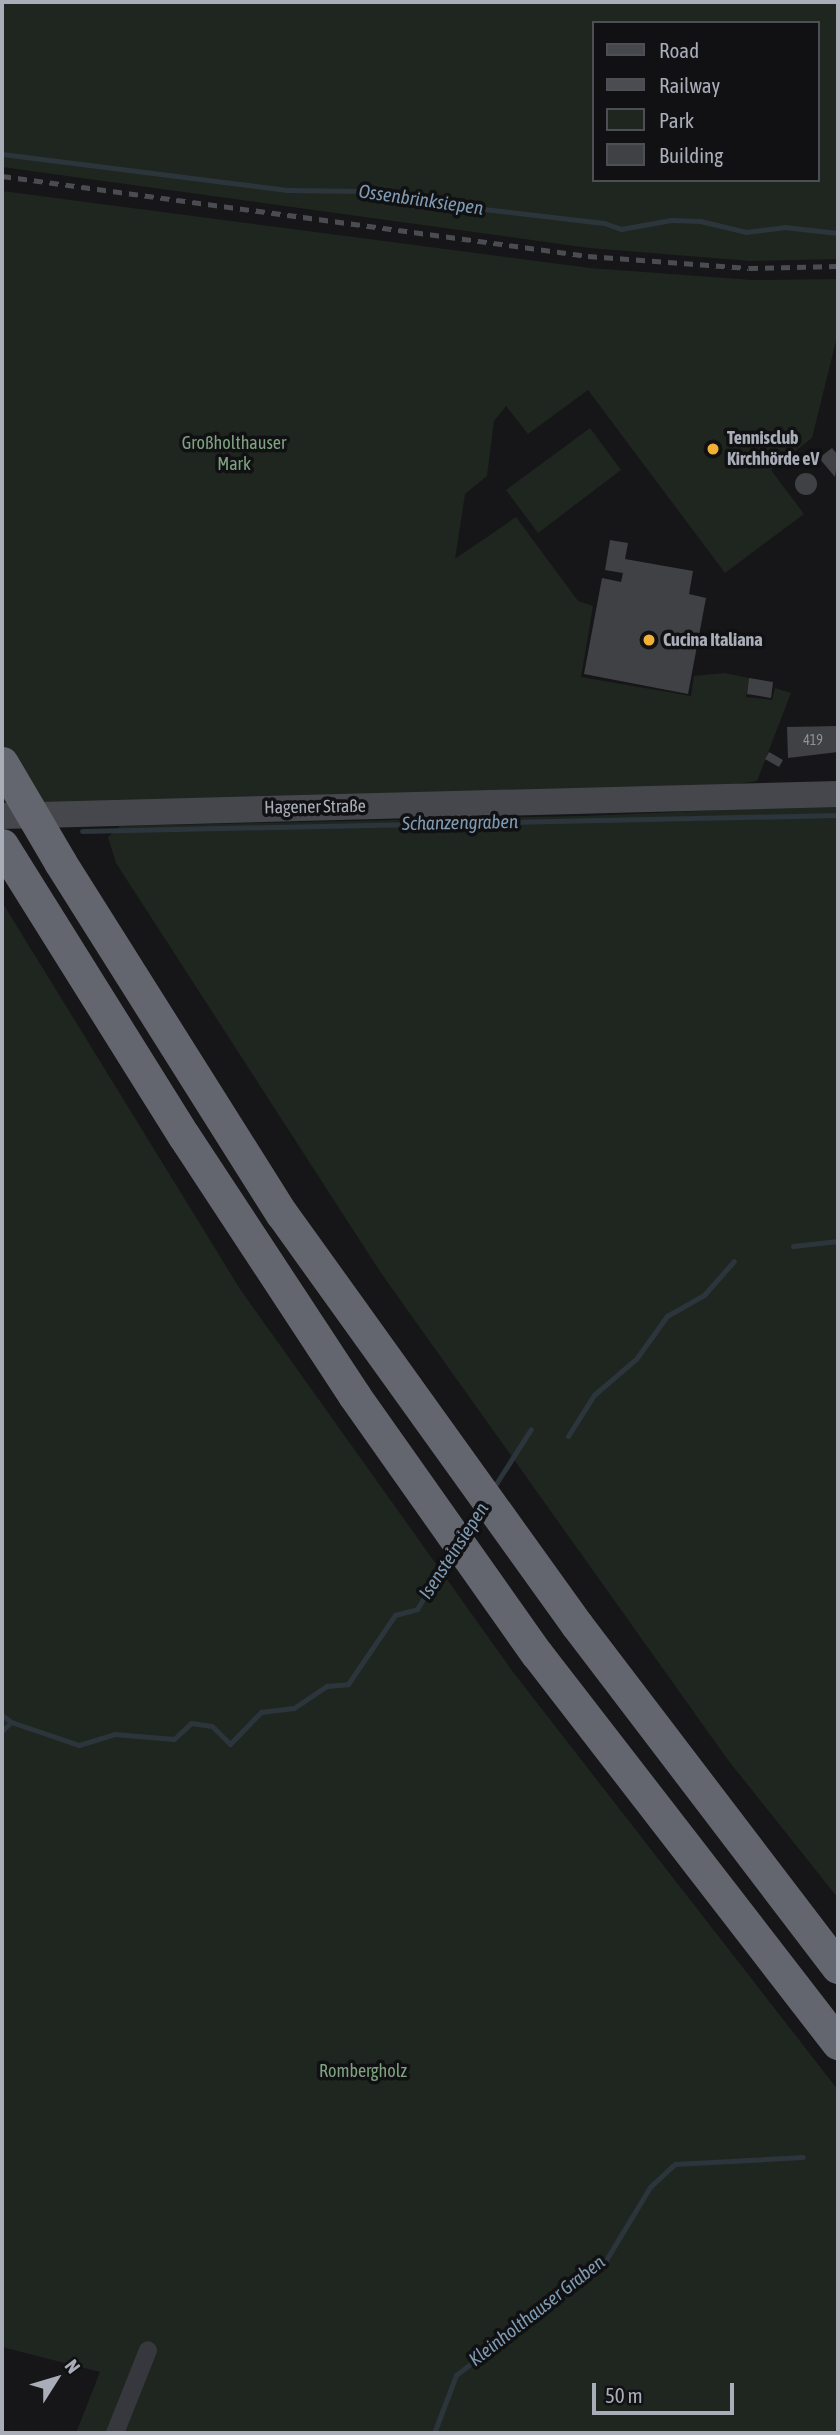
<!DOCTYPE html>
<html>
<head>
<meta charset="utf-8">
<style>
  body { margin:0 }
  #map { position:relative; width:840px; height:2435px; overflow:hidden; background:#161618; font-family:"Asap Condensed",sans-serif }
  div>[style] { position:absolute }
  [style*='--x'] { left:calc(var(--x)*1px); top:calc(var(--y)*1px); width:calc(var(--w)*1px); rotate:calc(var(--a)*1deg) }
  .green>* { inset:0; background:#1e261f }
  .stream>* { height:5px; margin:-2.5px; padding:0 2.5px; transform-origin:2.5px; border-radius:2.5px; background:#2c353c }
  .building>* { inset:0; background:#404145 }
  .round { border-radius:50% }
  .street>* { height:18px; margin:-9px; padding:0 9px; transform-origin:9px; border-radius:9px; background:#37383d }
  .secondary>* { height:26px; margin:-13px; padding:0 13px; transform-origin:13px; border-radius:13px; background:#45474d }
  .highway>* { height:33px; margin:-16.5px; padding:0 16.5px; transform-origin:16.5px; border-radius:16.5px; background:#63666e }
  .rail>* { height:5px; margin-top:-2.5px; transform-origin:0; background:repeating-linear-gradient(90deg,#4a4c52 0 9px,transparent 0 16px) }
  .highway-bridge>* { height:33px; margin:-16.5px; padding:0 16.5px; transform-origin:16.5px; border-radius:16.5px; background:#63666e }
  .dots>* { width:19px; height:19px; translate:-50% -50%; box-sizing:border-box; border:4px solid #111113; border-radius:50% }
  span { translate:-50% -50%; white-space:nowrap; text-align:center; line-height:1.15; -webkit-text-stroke:7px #111113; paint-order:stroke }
  .number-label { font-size:14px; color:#8e929b }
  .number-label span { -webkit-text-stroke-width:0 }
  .poi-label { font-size:18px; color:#a8adb8; font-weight:700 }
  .left { translate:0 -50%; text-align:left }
  .park-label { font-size:18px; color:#7fa381 }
  .street-label { font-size:18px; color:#a8adb8 }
  .water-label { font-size:19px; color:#7f9bb3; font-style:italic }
  .frame { position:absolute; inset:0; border:4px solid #a8adb8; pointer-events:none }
  .legend { position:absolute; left:592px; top:21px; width:228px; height:161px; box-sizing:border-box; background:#111113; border:2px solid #4d4f55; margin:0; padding:9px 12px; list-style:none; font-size:21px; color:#a8adb8 }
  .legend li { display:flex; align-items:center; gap:14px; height:35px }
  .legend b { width:35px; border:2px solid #4d4f55 }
  .north { position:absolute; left:21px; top:2344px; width:70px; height:70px; -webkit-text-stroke:5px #111113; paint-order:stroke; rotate:53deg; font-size:19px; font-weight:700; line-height:28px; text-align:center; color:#a8adb8 }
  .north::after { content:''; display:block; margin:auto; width:24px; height:32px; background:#a8adb8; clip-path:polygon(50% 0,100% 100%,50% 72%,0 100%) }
  .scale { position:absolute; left:592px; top:2383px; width:142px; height:32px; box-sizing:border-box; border:4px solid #a8adb8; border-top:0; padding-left:9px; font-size:21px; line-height:24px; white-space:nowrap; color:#a8adb8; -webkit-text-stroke:5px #111113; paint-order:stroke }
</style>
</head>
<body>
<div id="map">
  <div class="green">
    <i style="clip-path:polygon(evenodd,2px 2px,838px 2px,838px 259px,750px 261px,589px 248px,2px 167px,2px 2px,593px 23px,817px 23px,817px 180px,593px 180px,593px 23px)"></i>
    <i style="clip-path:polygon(2px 191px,590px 268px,752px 280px,838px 279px,838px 333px,812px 438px,771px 470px,804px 514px,725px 573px,588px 390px,528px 434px,506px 406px,494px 421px,487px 476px,465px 494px,455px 559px,516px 517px,578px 601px,593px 606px,581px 677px,691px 696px,694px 676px,724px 673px,749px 678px,746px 697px,772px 700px,775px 688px,791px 693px,757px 781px,612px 803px,2px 816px)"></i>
    <i style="clip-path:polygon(590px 428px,621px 470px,538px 533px,506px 490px)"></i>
    <i style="clip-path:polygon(838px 805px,838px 1898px,728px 1760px,381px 1273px,116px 863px,108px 837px,120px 826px,583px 816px)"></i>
    <i style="clip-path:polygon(2px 902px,240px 1289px,513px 1672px,838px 2090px,838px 2433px,76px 2433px,100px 2372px,2px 2347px)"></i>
  </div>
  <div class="stream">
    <i style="--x:2;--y:154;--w:288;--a:7.2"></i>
    <i style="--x:288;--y:190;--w:72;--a:0.8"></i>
    <i style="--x:360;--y:191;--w:29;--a:14"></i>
    <i style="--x:388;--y:198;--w:217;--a:6.6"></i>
    <i style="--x:604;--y:223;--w:18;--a:19"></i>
    <i style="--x:621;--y:229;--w:51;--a:-10.2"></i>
    <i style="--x:671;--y:220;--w:29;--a:2"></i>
    <i style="--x:700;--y:221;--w:47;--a:13.4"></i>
    <i style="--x:746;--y:232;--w:38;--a:-7"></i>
    <i style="--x:784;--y:227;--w:54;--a:6.3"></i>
    <i style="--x:82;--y:831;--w:756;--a:-1.21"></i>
    <i style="--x:793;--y:1246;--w:45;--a:-6.3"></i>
    <i style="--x:568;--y:1436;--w:49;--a:-57.6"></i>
    <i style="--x:594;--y:1395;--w:55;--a:-40.6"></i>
    <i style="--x:636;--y:1359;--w:53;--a:-54.2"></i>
    <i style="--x:667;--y:1316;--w:43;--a:-29.6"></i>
    <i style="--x:704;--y:1295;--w:45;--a:-48.6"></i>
    <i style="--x:492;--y:1490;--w:72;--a:-57.4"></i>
    <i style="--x:466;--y:1531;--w:25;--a:-56"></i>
    <i style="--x:2;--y:1715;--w:11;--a:38"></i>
    <i style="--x:2;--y:1731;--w:13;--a:-45"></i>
    <i style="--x:11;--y:1722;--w:72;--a:18.7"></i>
    <i style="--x:79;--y:1745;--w:37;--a:-17"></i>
    <i style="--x:114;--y:1734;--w:60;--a:4.8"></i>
    <i style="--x:174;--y:1739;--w:23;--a:-43"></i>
    <i style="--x:191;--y:1723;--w:21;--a:8"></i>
    <i style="--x:212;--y:1726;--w:25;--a:45"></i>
    <i style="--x:230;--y:1744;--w:45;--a:-45.9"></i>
    <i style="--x:261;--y:1712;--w:33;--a:-7"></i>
    <i style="--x:294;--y:1708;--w:40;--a:-34"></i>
    <i style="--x:327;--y:1686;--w:21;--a:-5"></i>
    <i style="--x:348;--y:1684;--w:83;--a:-55.7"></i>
    <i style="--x:395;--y:1615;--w:23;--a:-15"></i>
    <i style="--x:417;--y:1609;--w:65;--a:-58.3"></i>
    <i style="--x:434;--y:2433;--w:62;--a:-69.2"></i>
    <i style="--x:456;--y:2375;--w:189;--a:-37.5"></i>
    <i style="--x:606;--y:2260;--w:85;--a:-58.9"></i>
    <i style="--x:650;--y:2187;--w:34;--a:-43"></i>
    <i style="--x:675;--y:2164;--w:128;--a:-3.1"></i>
  </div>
  <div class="building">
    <i style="clip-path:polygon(832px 448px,838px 455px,835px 477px,819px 458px)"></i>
    <i class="round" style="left:795px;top:473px;width:22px;height:22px"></i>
    <i style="clip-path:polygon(610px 540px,628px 543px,625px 559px,693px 571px,689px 594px,706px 598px,688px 694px,584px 674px,602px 578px,621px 582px,623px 573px,605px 570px)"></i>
    <i style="clip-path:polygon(749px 678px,773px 682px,771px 698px,747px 694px)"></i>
    <i style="clip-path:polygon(838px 726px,838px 752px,788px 758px,787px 727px)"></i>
    <i style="clip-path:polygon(769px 752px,783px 760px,779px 767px,765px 759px)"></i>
  </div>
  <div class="street">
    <i style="--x:115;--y:2433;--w:89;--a:-68.3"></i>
  </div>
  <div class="secondary">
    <i style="--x:2;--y:816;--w:836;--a:-1.51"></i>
  </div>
  <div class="highway">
    <i style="--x:2;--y:845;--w:343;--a:58"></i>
    <i style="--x:184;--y:1136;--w:310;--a:56.7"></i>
    <i style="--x:354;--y:1395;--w:317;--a:54.8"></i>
    <i style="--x:537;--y:1654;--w:492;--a:52.3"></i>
    <i style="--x:60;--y:862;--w:416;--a:57.8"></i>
    <i style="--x:282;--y:1214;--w:506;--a:54.33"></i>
    <i style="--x:577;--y:1625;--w:430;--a:52.7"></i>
  </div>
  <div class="rail">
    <i style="--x:2;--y:176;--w:591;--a:7.77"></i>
    <i style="--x:588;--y:256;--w:161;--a:4.3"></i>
    <i style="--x:749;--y:268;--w:89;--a:-1.3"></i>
  </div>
  <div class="highway-bridge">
    <i style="--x:2;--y:763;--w:115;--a:59.6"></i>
  </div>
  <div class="dots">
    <i style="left:713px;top:449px;background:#f2b134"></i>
    <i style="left:649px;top:640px;background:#f2b134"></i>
  </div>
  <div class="number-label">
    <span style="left:813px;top:740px">419</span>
  </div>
  <div class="poi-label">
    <span class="left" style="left:727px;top:449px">Tennisclub<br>Kirchhörde eV</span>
    <span class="left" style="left:663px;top:640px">Cucina Italiana</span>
  </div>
  <div class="park-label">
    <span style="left:234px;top:454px">Großholthauser<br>Mark</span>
    <span style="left:363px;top:2071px">Rombergholz</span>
  </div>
  <div class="street-label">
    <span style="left:315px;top:807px;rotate:-1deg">Hagener Straße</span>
  </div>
  <div class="water-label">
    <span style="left:421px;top:200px;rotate:8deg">Ossenbrinksiepen</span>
    <span style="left:460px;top:823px;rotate:-1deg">Schanzengraben</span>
    <span style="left:454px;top:1551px;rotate:-57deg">Isensteinsiepen</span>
    <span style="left:537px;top:2311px;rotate:-38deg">Kleinholthauser Graben</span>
  </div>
  <div class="frame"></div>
  <ul class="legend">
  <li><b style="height:9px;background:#45474d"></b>Road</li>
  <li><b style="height:9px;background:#4a4c52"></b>Railway</li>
  <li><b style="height:19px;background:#1e261f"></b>Park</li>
  <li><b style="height:19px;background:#404145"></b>Building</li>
  </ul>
  <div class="north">N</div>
  <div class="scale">50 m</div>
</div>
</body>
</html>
